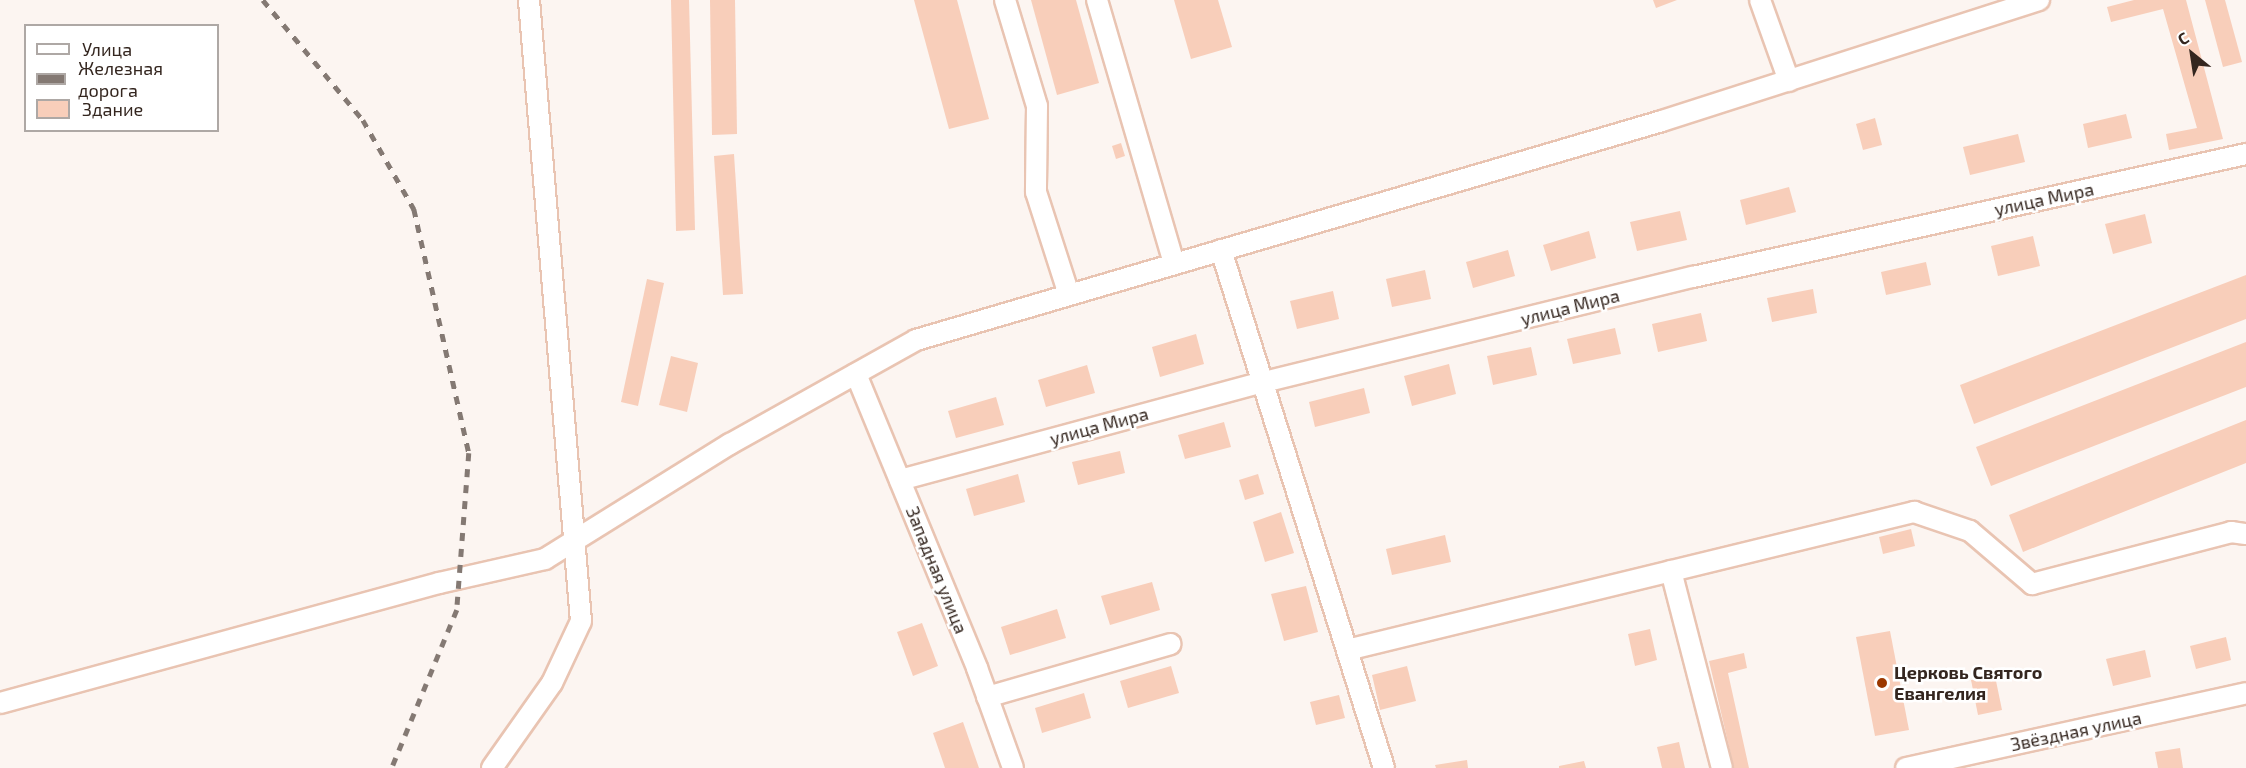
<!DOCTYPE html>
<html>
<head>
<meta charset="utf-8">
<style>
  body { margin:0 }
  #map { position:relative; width:2246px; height:768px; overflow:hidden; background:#fcf5f1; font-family:"Exo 2",sans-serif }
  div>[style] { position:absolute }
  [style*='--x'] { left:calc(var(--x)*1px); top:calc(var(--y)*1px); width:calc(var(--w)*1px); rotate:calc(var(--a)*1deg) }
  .building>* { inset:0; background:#f8ceba }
  .roads { filter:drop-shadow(2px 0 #e9c4b2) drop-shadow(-2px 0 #e9c4b2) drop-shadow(0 2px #e9c4b2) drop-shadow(0 -2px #e9c4b2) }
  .minor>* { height:20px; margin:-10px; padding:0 10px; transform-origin:10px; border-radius:10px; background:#fff }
  .rail>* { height:4.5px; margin-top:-2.25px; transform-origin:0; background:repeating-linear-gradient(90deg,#847973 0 8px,transparent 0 16px) }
  .dots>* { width:16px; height:16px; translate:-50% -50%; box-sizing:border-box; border:3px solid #fff; border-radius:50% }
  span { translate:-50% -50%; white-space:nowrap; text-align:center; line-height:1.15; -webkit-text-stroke:5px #fff; paint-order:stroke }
  .street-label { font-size:18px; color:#34261f }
  .poi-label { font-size:18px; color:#34261f; font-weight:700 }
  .left { translate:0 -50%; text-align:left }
  .legend { position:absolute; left:24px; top:24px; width:195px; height:108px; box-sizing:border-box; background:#fff; border:2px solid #aea8a5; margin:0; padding:8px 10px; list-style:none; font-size:18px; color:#34261f }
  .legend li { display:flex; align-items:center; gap:12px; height:30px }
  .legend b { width:30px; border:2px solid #aea8a5 }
  .north { position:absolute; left:2162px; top:24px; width:60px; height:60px; -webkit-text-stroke:4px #fff; paint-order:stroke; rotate:330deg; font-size:16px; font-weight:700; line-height:24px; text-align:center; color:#34261f }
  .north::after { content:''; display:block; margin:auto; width:21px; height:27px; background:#34261f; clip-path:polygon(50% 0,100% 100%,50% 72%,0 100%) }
</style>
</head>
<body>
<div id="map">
  <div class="building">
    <i style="clip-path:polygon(671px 0,689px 0,695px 230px,676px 231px)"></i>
    <i style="clip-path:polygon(710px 0,735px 0,737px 134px,712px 135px)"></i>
    <i style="clip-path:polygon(914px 0,957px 0,989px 119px,949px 129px)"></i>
    <i style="clip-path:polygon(1031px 0,1076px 0,1099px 83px,1057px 95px)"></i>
    <i style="clip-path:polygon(1174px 0,1218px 0,1232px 47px,1191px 59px)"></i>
    <i style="clip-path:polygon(1653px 0,1677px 0,1656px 8px)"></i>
    <i style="clip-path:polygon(2134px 0,2186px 0,2223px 139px,2169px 150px,2166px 134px,2197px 128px,2163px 9px,2111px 22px,2107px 7px)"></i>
    <i style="clip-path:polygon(2205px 0,2225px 0,2242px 62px,2223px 67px)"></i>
    <i style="clip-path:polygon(2126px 114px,2132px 138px,2088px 148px,2083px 124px)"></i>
    <i style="clip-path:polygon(1875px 118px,1882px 145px,1863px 150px,1856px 124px)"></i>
    <i style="clip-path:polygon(2018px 134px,2025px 162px,1970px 175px,1963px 147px)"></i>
    <i style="clip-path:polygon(1121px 143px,1125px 156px,1116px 159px,1112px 146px)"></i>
    <i style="clip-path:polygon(734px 154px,743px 294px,723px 295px,714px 156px)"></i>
    <i style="clip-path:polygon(1789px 187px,1796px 212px,1746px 225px,1740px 200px)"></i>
    <i style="clip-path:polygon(1680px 211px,1687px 240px,1637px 251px,1630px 222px)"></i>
    <i style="clip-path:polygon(2145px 214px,2152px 243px,2113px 254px,2105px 224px)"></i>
    <i style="clip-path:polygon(1589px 231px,1596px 258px,1551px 271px,1543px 245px)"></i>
    <i style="clip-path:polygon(2033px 236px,2040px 266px,1998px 276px,1991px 246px)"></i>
    <i style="clip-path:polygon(1508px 250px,1515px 276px,1473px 288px,1466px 262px)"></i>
    <i style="clip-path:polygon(1926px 262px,1931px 285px,1886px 295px,1881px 272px)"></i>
    <i style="clip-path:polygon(1425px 270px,1431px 299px,1392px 307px,1386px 279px)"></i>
    <i style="clip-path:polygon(2246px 275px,2246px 319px,1974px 424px,1960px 385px)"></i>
    <i style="clip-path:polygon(647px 279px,664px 283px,638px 406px,621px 402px)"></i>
    <i style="clip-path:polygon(1813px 289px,1817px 313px,1772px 322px,1767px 298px)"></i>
    <i style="clip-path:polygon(1333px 291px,1339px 319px,1297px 329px,1290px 301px)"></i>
    <i style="clip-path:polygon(1701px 313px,1707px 341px,1658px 352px,1652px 324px)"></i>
    <i style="clip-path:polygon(1615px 328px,1621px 354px,1573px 364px,1567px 339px)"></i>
    <i style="clip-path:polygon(1196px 334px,1204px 364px,1160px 377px,1152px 347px)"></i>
    <i style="clip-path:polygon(2246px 342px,2246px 387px,1991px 486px,1976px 447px)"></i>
    <i style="clip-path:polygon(1531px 347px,1537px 375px,1493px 385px,1487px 356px)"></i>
    <i style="clip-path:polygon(671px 356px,698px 363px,687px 412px,659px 405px)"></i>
    <i style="clip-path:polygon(1449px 364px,1456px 394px,1412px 406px,1404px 376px)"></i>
    <i style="clip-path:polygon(1087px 365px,1095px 393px,1046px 407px,1038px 380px)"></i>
    <i style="clip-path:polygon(1364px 388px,1370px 413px,1315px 427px,1309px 402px)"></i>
    <i style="clip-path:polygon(996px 397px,1004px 425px,956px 438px,948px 411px)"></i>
    <i style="clip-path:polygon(2246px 420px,2246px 463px,2023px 552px,2009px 515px)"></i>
    <i style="clip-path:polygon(1224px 422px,1231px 447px,1185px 459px,1178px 435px)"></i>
    <i style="clip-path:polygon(1120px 451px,1125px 473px,1078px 485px,1072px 462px)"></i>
    <i style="clip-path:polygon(1018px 474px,1025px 502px,974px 516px,966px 489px)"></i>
    <i style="clip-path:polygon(1258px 474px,1264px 494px,1245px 500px,1239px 480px)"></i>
    <i style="clip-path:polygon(1281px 512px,1294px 553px,1265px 562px,1253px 522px)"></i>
    <i style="clip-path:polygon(1911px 529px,1915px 546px,1883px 554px,1879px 537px)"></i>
    <i style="clip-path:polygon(1445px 535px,1451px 562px,1392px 575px,1386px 549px)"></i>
    <i style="clip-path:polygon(1152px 582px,1160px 610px,1110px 625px,1101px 596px)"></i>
    <i style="clip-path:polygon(1306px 586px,1318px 632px,1284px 641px,1271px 594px)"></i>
    <i style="clip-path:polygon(1057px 609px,1066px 638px,1010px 655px,1001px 627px)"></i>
    <i style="clip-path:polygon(922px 623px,938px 666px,913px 676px,897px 632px)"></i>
    <i style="clip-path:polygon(1650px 629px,1657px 660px,1635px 666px,1628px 634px)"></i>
    <i style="clip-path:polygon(1890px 631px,1909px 730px,1875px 736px,1856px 637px)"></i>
    <i style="clip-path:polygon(2226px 637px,2231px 660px,2196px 669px,2190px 646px)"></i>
    <i style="clip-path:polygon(2145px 650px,2151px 677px,2113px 686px,2106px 659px)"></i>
    <i style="clip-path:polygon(1744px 653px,1747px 668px,1728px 673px,1749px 768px,1734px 768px,1709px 661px)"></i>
    <i style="clip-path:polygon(1171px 666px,1179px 693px,1128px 708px,1120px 681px)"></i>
    <i style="clip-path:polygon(1407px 666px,1416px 701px,1380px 710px,1372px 675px)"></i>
    <i style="clip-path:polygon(1995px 676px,2002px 710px,1978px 715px,1971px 680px)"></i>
    <i style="clip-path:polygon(1084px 693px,1091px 718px,1042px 733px,1035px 708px)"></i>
    <i style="clip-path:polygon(1339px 695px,1345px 718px,1316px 725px,1310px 702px)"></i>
    <i style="clip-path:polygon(963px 722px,979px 768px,945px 768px,933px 733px)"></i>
    <i style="clip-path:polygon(1679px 742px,1685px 768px,1662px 768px,1657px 747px)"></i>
    <i style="clip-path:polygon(2180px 748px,2183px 768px,2158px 768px,2155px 752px)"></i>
    <i style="clip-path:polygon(1467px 760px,1468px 768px,1436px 768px,1435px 765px)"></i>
    <i style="clip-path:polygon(1584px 761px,1586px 768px,1559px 768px,1559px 766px)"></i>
  </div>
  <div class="roads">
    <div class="minor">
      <i style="--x:1005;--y:0;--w:111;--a:73.2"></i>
      <i style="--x:1037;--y:106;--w:86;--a:90.7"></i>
      <i style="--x:1036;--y:192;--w:108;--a:72.2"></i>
      <i style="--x:1097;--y:0;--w:275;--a:73.7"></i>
      <i style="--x:1760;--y:0;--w:86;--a:70.3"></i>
      <i style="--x:1221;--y:250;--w:543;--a:72.53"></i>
      <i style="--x:856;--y:374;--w:318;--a:67.6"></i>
      <i style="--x:977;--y:668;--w:106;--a:70.2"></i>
      <i style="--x:900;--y:480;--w:377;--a:-15.1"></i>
      <i style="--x:1264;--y:382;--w:442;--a:-13.8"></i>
      <i style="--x:1693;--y:277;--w:567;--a:-12.54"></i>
      <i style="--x:1671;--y:571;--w:203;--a:75.5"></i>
      <i style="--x:1347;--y:650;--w:584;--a:-13.68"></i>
      <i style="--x:1914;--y:512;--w:59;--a:18.7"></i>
      <i style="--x:1970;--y:531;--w:82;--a:40.5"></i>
      <i style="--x:2032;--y:584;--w:206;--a:-14.6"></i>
      <i style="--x:2231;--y:532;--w:15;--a:8"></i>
      <i style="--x:987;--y:697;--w:191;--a:-16.1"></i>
      <i style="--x:0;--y:703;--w:455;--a:-15.3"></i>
      <i style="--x:439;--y:583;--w:109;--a:-12.8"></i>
      <i style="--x:545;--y:559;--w:218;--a:-31.9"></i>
      <i style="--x:730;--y:444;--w:213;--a:-29.2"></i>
      <i style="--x:916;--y:340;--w:777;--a:-16.36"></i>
      <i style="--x:1662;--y:121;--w:396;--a:-17.8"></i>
      <i style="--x:492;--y:768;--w:104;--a:-54.8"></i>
      <i style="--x:552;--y:683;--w:68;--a:-64.9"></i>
      <i style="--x:581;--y:621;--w:623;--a:-94.79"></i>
      <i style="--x:1906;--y:768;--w:348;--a:-12.4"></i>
    </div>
  </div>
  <div class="rail">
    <i style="--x:263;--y:0;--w:156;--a:50.2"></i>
    <i style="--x:363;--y:120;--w:103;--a:60.2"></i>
    <i style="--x:414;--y:209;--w:250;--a:77.3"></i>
    <i style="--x:469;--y:453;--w:157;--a:94.4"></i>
    <i style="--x:457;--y:610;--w:171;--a:112.4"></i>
  </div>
  <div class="dots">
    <i style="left:1882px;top:683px;background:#9b3800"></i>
  </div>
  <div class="street-label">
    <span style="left:2044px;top:199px;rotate:-12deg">улица Мира</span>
    <span style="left:1570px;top:307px;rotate:-14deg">улица Мира</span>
    <span style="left:1099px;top:426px;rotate:-15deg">улица Мира</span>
    <span style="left:937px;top:570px;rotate:68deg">Западная улица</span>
    <span style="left:2076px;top:731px;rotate:-12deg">Звёздная улица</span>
  </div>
  <div class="poi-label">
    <span class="left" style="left:1894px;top:683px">Церковь Святого<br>Евангелия</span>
  </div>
  <ul class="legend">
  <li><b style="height:8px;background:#fff"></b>Улица</li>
  <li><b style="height:8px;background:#847973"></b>Железная дорога</li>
  <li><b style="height:16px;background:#f8ceba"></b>Здание</li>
  </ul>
  <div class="north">С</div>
</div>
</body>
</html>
